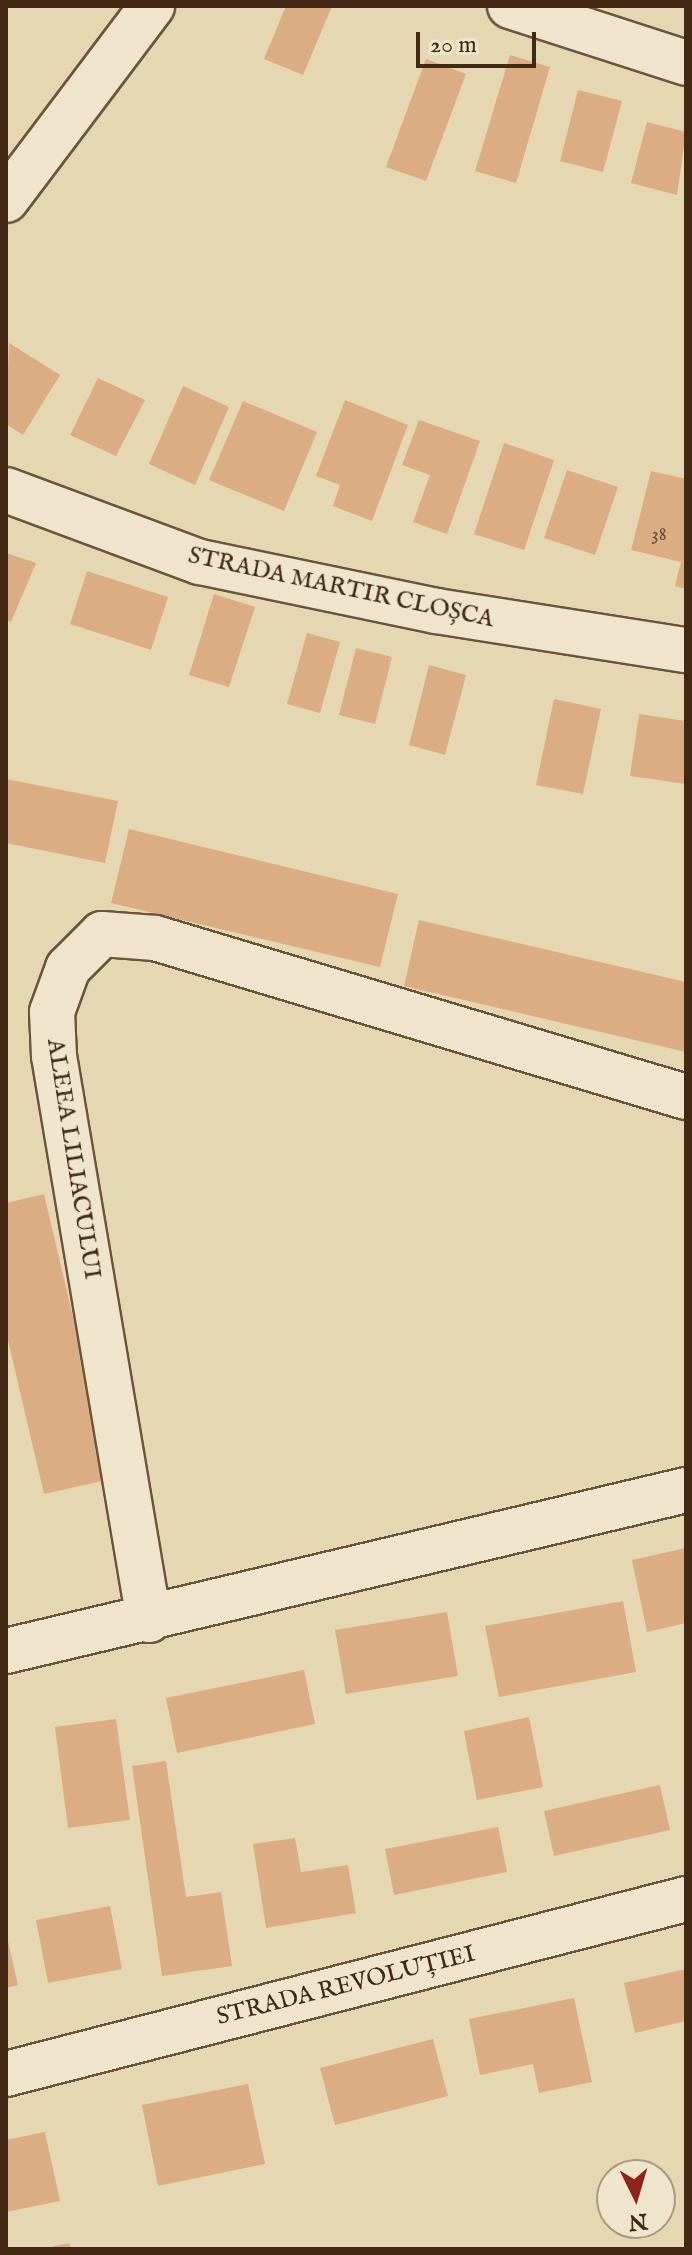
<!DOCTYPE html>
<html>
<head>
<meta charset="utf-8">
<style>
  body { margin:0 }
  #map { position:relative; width:692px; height:2255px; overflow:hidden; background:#e5d7b1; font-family:"IM FELL English",serif }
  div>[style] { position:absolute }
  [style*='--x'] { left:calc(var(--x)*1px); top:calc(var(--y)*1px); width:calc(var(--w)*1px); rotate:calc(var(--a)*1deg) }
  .building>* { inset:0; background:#dcad83 }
  .roads { filter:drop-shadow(2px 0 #6c543b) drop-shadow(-2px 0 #6c543b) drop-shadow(0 2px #6c543b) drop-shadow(0 -2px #6c543b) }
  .street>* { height:44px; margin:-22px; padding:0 22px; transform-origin:22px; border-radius:22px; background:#eee5cc }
  .secondary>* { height:44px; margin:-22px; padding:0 22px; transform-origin:22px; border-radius:22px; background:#eee5cc }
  span { translate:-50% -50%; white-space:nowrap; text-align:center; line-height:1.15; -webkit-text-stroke:8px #eee5cc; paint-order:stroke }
  .number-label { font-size:20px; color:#694a30 }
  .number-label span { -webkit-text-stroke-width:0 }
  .street-label { font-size:24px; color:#432914 }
  .frame { position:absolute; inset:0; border:8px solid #432914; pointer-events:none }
  .north { position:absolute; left:596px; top:2159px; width:80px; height:80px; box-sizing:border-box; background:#eee5cc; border:2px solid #aa9a82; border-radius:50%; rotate:175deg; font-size:22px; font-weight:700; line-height:32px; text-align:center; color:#432914 }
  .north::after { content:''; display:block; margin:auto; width:28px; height:36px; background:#8f2418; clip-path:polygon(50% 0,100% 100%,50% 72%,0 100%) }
  .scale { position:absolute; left:416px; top:32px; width:120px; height:36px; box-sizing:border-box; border:4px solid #432914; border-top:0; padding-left:10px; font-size:24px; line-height:28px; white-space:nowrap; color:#432914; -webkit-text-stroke:6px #eee5cc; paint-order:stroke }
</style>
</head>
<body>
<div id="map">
  <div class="building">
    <i style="clip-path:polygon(286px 6px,332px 6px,303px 75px,264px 59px)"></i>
    <i style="clip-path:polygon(510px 55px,550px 67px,516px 183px,475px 171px)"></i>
    <i style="clip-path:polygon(426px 59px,466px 74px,426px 181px,386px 167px)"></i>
    <i style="clip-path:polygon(578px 90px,622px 101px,603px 172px,560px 161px)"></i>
    <i style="clip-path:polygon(647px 122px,686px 132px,677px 195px,631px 183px)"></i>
    <i style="clip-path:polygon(9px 343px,60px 375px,23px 435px,6px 424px)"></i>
    <i style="clip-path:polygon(98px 378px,145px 400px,116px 456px,70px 435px)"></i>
    <i style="clip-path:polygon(183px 386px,229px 407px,195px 485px,149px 464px)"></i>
    <i style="clip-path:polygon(345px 400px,408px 425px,372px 521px,333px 506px,340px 485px,316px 476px)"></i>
    <i style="clip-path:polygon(243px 401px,317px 432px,284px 511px,209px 480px)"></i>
    <i style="clip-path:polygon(419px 420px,480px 441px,447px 534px,413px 522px,430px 475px,402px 465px)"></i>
    <i style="clip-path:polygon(504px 443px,554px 460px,524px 550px,474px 534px)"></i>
    <i style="clip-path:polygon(567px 470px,618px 487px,595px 555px,544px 538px)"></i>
    <i style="clip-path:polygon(651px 471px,686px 479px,686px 589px,675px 586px,681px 562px,631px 550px)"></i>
    <i style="clip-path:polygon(6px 553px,36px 563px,11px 622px,6px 620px)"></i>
    <i style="clip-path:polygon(87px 571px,168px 597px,151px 650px,70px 624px)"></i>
    <i style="clip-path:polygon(214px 594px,255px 607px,229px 687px,189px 675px)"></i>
    <i style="clip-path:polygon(307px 633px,340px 642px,320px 713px,287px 704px)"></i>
    <i style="clip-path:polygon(356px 648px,392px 657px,375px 724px,339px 715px)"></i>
    <i style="clip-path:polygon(429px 665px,466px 675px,445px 755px,409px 745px)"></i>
    <i style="clip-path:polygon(554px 699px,601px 709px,583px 794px,536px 785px)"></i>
    <i style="clip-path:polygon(639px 714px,686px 721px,686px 784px,630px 776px)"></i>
    <i style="clip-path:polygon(6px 779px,118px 801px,105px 863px,6px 843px)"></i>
    <i style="clip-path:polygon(129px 829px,398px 894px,380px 967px,111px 903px)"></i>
    <i style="clip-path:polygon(419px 920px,686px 982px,686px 1052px,404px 986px)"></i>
    <i style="clip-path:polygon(44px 1194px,111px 1479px,44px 1494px,6px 1332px,6px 1203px)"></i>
    <i style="clip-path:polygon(686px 1548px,686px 1623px,647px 1632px,632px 1560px)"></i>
    <i style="clip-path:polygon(623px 1601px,636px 1672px,499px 1697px,485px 1626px)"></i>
    <i style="clip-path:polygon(447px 1612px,458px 1676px,346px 1694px,335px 1630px)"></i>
    <i style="clip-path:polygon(304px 1670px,315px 1724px,177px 1753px,166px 1698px)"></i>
    <i style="clip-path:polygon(529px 1717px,543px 1787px,477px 1800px,464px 1731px)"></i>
    <i style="clip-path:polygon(116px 1719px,130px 1820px,68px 1828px,55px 1727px)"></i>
    <i style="clip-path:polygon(166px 1761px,186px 1897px,221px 1892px,232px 1966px,162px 1976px,132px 1766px)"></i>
    <i style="clip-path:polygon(660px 1785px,670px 1830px,554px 1856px,544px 1811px)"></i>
    <i style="clip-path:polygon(498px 1827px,507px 1872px,394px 1895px,385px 1849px)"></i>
    <i style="clip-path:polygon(295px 1838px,301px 1872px,348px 1865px,356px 1913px,266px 1928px,253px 1844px)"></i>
    <i style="clip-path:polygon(110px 1906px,122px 1969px,48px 1983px,36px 1920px)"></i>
    <i style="clip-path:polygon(6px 1933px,18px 1985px,6px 1988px)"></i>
    <i style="clip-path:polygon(686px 1969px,686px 2021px,635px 2033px,624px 1983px)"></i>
    <i style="clip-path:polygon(574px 1998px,592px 2082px,539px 2093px,533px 2064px,480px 2075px,469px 2019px)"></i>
    <i style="clip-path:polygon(433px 2039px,448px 2096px,335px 2125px,320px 2068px)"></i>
    <i style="clip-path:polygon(248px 2084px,265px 2164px,158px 2186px,142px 2105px)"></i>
    <i style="clip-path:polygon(45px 2132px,60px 2201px,6px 2212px,6px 2140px)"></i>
    <i style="clip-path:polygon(69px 2243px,71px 2249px,46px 2249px,46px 2248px)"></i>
  </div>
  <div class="roads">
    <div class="street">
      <i style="--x:510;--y:6;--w:185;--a:17.9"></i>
      <i style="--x:6;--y:490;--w:207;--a:20.4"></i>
      <i style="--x:200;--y:562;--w:241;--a:11.7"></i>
      <i style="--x:436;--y:611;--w:253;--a:8.9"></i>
      <i style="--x:149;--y:1620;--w:572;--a:-99.56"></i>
      <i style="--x:54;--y:1056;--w:44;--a:-92.6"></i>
      <i style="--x:52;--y:1012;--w:47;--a:-70"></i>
      <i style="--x:68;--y:968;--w:48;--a:-45"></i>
      <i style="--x:102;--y:934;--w:53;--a:4.3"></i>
      <i style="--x:155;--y:938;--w:554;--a:16.67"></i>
      <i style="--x:6;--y:1651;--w:699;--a:-13.32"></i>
      <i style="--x:6;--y:2074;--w:702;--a:-14.43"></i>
    </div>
    <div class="secondary">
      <i style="--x:6;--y:200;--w:243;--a:-53"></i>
    </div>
  </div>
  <div class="number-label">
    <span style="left:659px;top:534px">38</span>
  </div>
  <div class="street-label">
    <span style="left:341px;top:588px;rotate:12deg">STRADA MARTIR CLOȘCA</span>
    <span style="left:73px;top:1159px;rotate:81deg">ALEEA LILIACULUI</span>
    <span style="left:346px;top:1986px;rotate:-14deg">STRADA REVOLUȚIEI</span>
  </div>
  <div class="frame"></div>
  <div class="north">N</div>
  <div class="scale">20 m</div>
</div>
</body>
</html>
